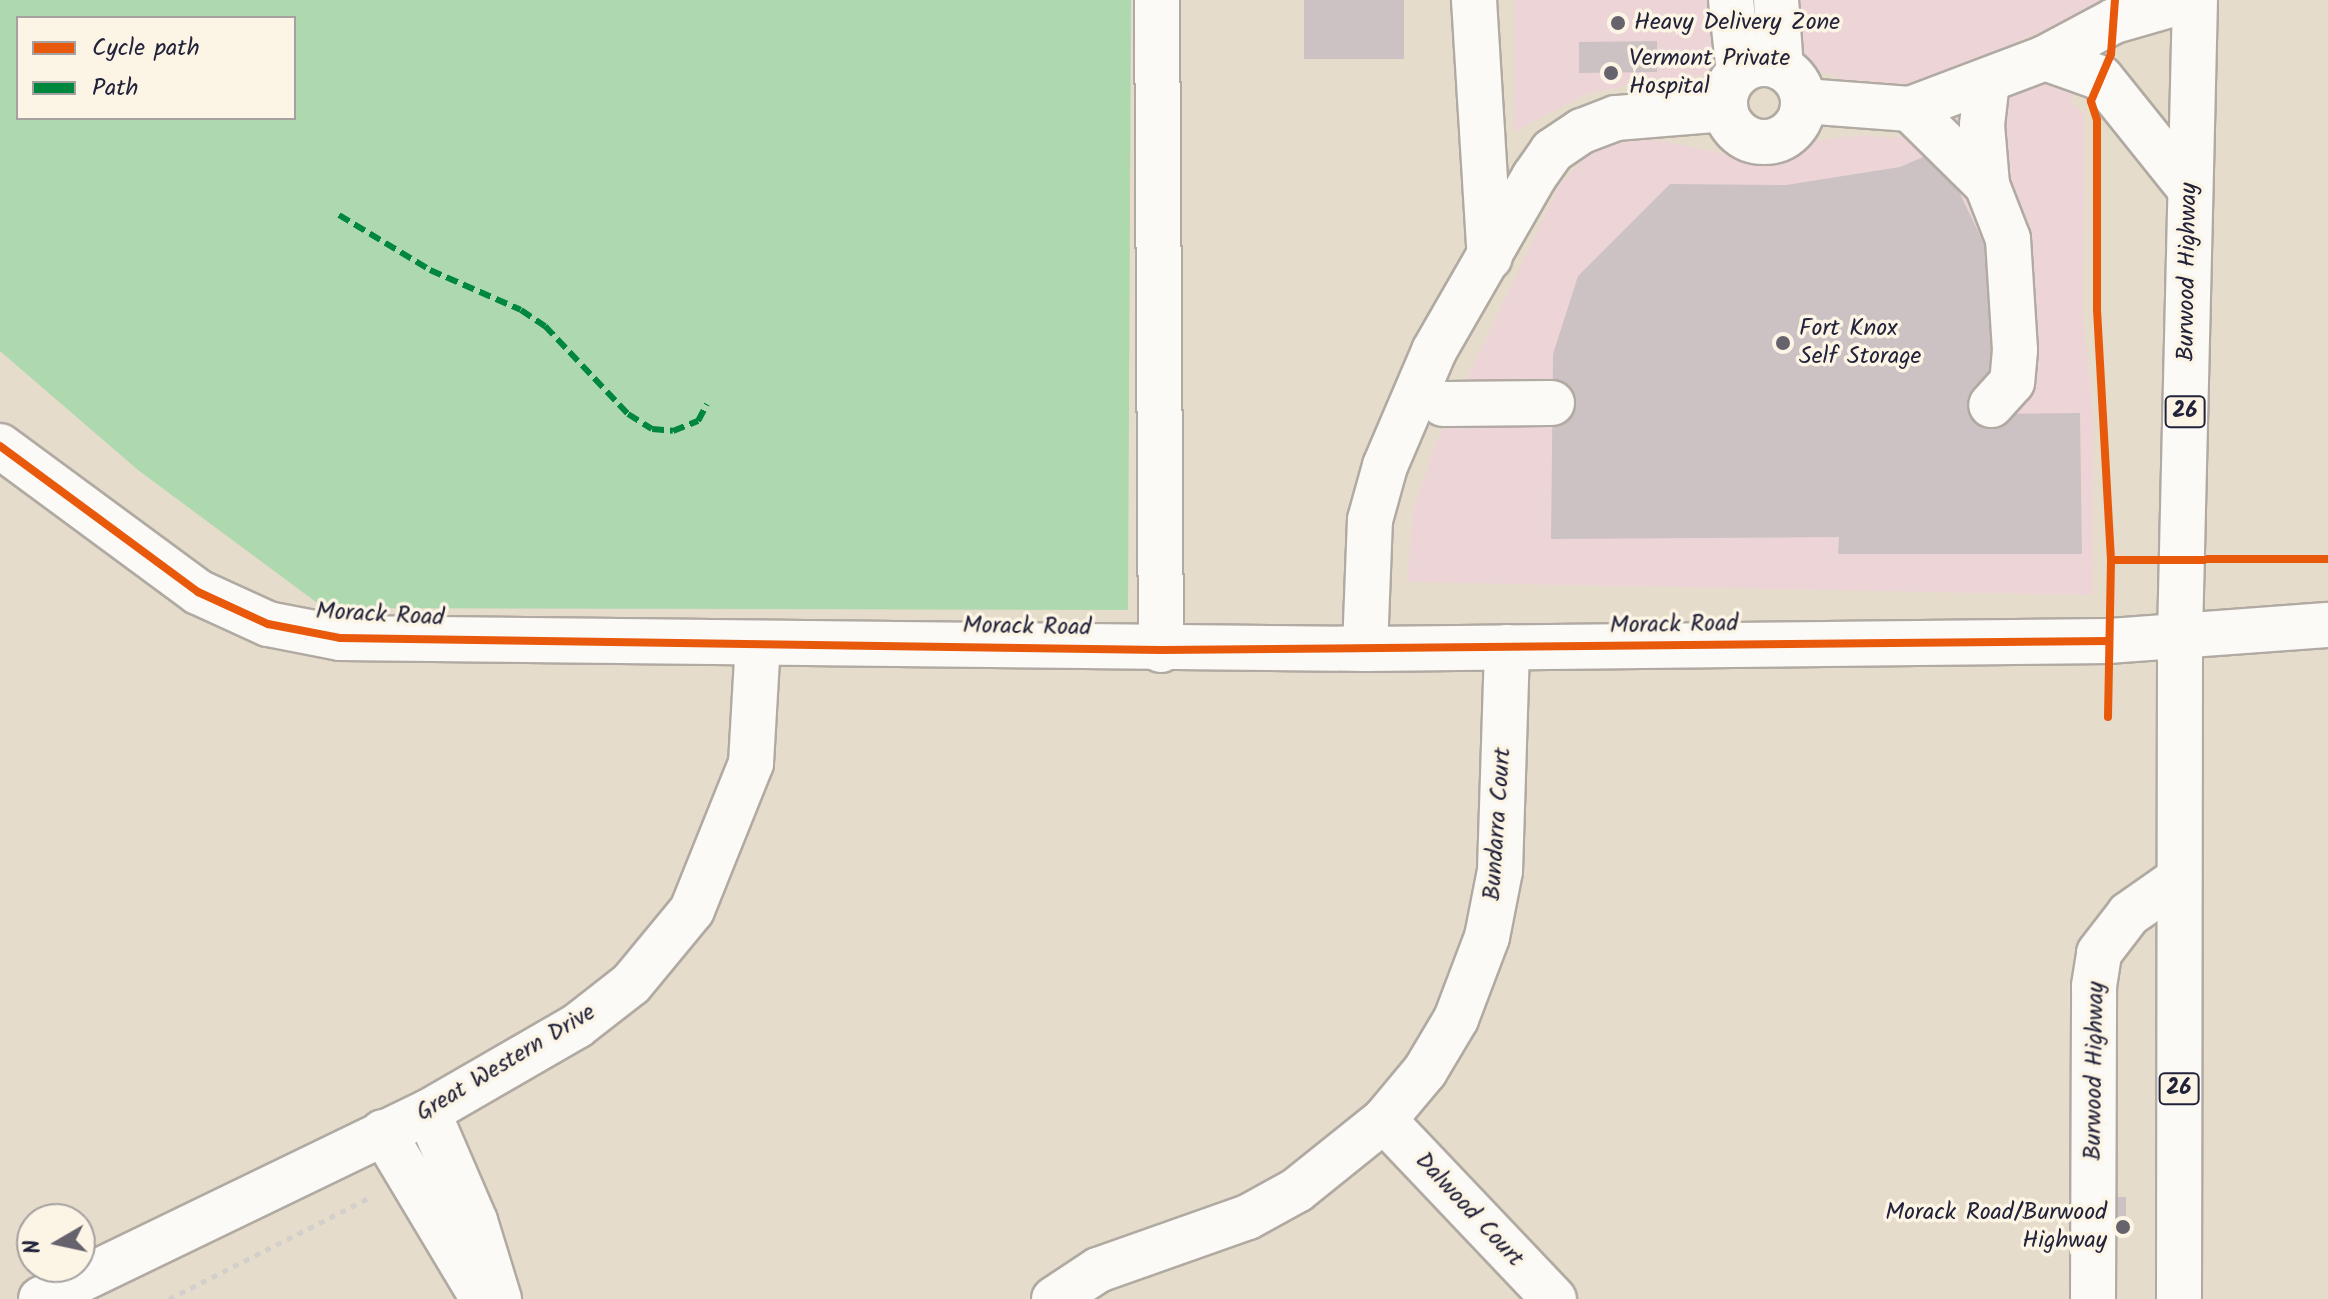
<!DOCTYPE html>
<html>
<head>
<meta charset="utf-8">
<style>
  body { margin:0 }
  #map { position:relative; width:2328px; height:1299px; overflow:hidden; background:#e6dccb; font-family:Kalam,sans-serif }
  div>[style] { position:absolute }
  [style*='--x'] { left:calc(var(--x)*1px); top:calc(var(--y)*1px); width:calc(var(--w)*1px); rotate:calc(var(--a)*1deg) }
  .built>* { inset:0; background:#edd5d7 }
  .green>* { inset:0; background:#aed8ae }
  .building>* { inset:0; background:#ccc2c3 }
  .path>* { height:5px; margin-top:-2.5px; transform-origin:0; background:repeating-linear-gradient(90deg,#d2cfcd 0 6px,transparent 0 12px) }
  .roads { filter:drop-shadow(2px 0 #b1aaa2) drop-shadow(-2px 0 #b1aaa2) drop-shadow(0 2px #b1aaa2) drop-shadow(0 -2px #b1aaa2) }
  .minor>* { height:44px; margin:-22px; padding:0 22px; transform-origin:22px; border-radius:22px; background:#fbfaf7 }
  .minor>.ring { margin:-22px; padding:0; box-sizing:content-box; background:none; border:44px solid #fbfaf7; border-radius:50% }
  .highway>* { height:44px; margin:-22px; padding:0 22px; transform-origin:22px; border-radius:22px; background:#fbfaf7 }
  .quiet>* { height:6px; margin-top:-3px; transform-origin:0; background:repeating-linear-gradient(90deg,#00873e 0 12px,transparent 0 18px) }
  .cycleway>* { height:8px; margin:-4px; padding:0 4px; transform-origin:4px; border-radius:4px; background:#e8590c }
  .dots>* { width:22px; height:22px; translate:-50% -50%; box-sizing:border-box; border:4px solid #fcf5e5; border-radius:50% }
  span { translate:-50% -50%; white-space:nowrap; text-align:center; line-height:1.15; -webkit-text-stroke:7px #fcf5e5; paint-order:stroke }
  .shield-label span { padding:2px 6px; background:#fcf5e5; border:2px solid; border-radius:6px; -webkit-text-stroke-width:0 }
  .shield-label { font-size:22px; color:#22223b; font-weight:700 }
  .poi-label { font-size:24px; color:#22223b }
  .left { translate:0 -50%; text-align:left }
  .right { translate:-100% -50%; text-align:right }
  .street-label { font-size:24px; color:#22223b }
  .legend { position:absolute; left:16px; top:16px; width:280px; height:104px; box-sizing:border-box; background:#fcf5e5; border:2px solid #a5a1a1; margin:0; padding:10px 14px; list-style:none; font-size:24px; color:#22223b }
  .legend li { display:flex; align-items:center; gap:16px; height:40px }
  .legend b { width:40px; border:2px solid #a5a1a1 }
  .north { position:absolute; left:16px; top:1203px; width:80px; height:80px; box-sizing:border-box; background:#fcf5e5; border:2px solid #a5a1a1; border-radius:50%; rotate:261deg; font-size:22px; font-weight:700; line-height:32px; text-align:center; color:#22223b }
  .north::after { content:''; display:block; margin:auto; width:28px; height:36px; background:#67636d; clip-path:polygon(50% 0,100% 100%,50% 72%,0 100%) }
</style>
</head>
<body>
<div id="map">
  <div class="built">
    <i style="clip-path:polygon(1514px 0,2098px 0,2097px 9px,1918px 82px,1873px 88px,1765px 55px,1677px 83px,1641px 83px,1586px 94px,1514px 132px)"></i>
    <i style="clip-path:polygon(2048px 82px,2072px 84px,2072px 103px,2084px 114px,2083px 315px,2094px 422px,2093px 595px,1407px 582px,1413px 510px,1436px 444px,1559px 185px,1586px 157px,1616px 142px,1652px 139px,1762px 161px,1816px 141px,1859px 135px,1895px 138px)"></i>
  </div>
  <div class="green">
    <i style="clip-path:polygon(evenodd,0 0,1131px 0,1128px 610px,324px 608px,138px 470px,0 351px,0 0,18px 18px,294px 18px,294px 118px,18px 118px,18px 18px)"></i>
  </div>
  <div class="building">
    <i style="clip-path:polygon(1304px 0,1404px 0,1404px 59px,1304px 59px)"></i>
    <i style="clip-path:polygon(1657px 41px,1657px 72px,1579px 73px,1579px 42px)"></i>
    <i style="clip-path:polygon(1939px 150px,1990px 256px,1991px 414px,2080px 413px,2082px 554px,1838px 554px,1839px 537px,1551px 539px,1553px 354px,1578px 276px,1670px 184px,1786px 185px,1900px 167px)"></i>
    <i style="clip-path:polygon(2115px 1197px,2126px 1197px,2126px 1223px,2114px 1223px)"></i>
  </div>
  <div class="path">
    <i style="--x:169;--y:1299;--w:226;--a:-26.8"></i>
  </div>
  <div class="roads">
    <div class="minor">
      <i style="--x:1157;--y:0;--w:650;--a:89.65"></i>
      <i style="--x:1474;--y:0;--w:258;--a:86.5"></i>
      <i style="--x:1731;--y:0;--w:72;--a:83.7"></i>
      <i style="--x:1776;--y:0;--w:68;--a:85.8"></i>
      <i style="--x:2045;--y:58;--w:59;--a:19.7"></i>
      <i style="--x:2101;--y:78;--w:141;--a:51.3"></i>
      <i class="ring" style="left:1725px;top:64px;width:34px;height:34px"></i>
      <i style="--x:1987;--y:81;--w:44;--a:96.5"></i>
      <i style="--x:1982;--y:125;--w:60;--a:85.2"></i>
      <i style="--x:1987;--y:185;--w:58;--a:68.7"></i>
      <i style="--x:2008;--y:239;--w:111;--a:86.4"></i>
      <i style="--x:2015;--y:350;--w:32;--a:95"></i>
      <i style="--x:2012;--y:382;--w:31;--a:132"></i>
      <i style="--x:1804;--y:101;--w:106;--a:4.3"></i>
      <i style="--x:1910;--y:109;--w:144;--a:-20.7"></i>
      <i style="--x:2045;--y:58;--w:78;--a:-28.2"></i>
      <i style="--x:2114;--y:21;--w:76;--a:-16"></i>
      <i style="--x:1910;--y:109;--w:108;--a:44.6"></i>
      <i style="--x:1443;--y:404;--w:109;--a:-0.5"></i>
      <i style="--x:0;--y:446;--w:246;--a:36.4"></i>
      <i style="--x:198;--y:592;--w:77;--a:24.6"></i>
      <i style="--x:268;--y:624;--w:73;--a:11"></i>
      <i style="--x:340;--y:638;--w:1025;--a:0.61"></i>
      <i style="--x:1365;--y:649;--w:744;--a:-0.62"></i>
      <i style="--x:2109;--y:641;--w:220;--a:-4.2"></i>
      <i style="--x:1365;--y:649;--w:129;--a:-87.8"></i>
      <i style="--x:1370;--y:520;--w:56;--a:-74.5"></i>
      <i style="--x:1385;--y:466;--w:125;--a:-66.9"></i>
      <i style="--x:1434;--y:351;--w:201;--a:-60.1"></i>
      <i style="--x:1534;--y:177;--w:32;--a:-55"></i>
      <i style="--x:1552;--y:151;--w:36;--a:-34"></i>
      <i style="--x:1582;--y:131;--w:36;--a:-21"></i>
      <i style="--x:1616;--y:118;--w:109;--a:-4.7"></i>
      <i style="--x:428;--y:1112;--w:119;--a:66.7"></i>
      <i style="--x:475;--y:1221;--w:82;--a:72.9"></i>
      <i style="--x:1384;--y:1120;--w:247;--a:46.5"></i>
      <i style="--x:383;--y:1132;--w:195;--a:59.1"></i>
      <i style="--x:41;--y:1299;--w:430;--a:-25.8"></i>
      <i style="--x:428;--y:1112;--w:172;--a:-30"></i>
      <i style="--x:577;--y:1026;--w:68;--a:-37.9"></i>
      <i style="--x:631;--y:984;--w:96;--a:-50.5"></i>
      <i style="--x:692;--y:910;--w:158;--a:-68.1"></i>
      <i style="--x:751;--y:763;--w:120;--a:-86.7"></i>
      <i style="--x:1054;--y:1299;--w:53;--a:-33.4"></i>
      <i style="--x:1098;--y:1270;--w:159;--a:-19.5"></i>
      <i style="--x:1248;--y:1217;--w:56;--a:-28.9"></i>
      <i style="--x:1297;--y:1190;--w:112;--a:-38.8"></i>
      <i style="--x:1384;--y:1120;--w:64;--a:-50.1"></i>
      <i style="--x:1425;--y:1071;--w:61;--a:-59.2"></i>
      <i style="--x:1456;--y:1019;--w:88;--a:-69.3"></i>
      <i style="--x:1487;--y:937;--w:67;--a:-78.9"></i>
      <i style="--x:1500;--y:871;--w:224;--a:-88.2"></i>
      <i style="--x:2093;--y:1299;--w:313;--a:-89.8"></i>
      <i style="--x:2094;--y:986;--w:33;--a:-81"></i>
      <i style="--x:2099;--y:953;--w:49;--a:-52.4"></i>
      <i style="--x:2129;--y:914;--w:61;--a:-35"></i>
    </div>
    <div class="highway">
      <i style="--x:2179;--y:1299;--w:663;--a:-89.91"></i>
      <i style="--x:2180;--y:636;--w:636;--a:-88.65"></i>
    </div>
  </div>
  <div class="quiet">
    <i style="--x:339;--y:215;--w:106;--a:31.1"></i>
    <i style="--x:430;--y:270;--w:99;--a:23.7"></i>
    <i style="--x:521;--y:310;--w:29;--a:34"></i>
    <i style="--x:545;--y:326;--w:121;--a:46.7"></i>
    <i style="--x:628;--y:414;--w:28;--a:32"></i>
    <i style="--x:652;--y:429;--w:21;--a:5"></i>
    <i style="--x:673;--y:431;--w:27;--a:-22"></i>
    <i style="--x:698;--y:421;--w:19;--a:-62"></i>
  </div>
  <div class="cycleway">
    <i style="--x:0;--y:446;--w:246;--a:36.4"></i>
    <i style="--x:198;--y:592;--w:77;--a:24.6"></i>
    <i style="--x:268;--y:624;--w:73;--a:11"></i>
    <i style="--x:340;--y:638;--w:821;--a:0.84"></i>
    <i style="--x:1161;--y:650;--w:948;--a:-0.54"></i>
    <i style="--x:2111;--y:560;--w:217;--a:-0.3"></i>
    <i style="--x:2108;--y:717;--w:157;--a:-88.9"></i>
    <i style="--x:2111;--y:560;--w:250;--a:-93.2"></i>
    <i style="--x:2097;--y:310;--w:190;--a:-90"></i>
    <i style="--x:2097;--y:120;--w:20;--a:-108"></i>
    <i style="--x:2091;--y:101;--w:51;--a:-66.9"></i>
    <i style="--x:2111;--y:54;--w:54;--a:-85.8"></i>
  </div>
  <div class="dots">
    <i style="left:1618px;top:23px;background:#67636d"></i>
    <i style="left:1611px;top:73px;background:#67636d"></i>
    <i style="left:1783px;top:343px;background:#67636d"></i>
    <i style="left:2123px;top:1227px;background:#67636d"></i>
  </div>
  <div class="shield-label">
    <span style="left:2185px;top:412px">26</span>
    <span style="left:2179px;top:1089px">26</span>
  </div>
  <div class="poi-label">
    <span class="left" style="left:1634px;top:23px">Heavy Delivery Zone</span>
    <span class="left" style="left:1629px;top:73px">Vermont Private<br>Hospital</span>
    <span class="left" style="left:1799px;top:343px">Fort Knox<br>Self Storage</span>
    <span class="right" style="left:2107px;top:1227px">Morack Road/Burwood<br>Highway</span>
  </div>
  <div class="street-label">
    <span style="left:2188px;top:272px;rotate:-89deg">Burwood Highway</span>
    <span style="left:380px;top:615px;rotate:3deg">Morack Road</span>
    <span style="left:1674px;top:625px;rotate:-1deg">Morack Road</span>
    <span style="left:1027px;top:627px;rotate:1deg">Morack Road</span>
    <span style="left:1498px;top:824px;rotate:-86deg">Bundarra Court</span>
    <span style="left:506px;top:1063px;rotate:-31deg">Great Western Drive</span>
    <span style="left:2095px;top:1071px;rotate:-89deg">Burwood Highway</span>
    <span style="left:1469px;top:1210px;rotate:47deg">Dalwood Court</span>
  </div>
  <ul class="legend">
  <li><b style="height:10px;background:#e8590c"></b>Cycle path</li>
  <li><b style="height:10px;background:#00873e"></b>Path</li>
  </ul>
  <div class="north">N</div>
</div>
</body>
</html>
